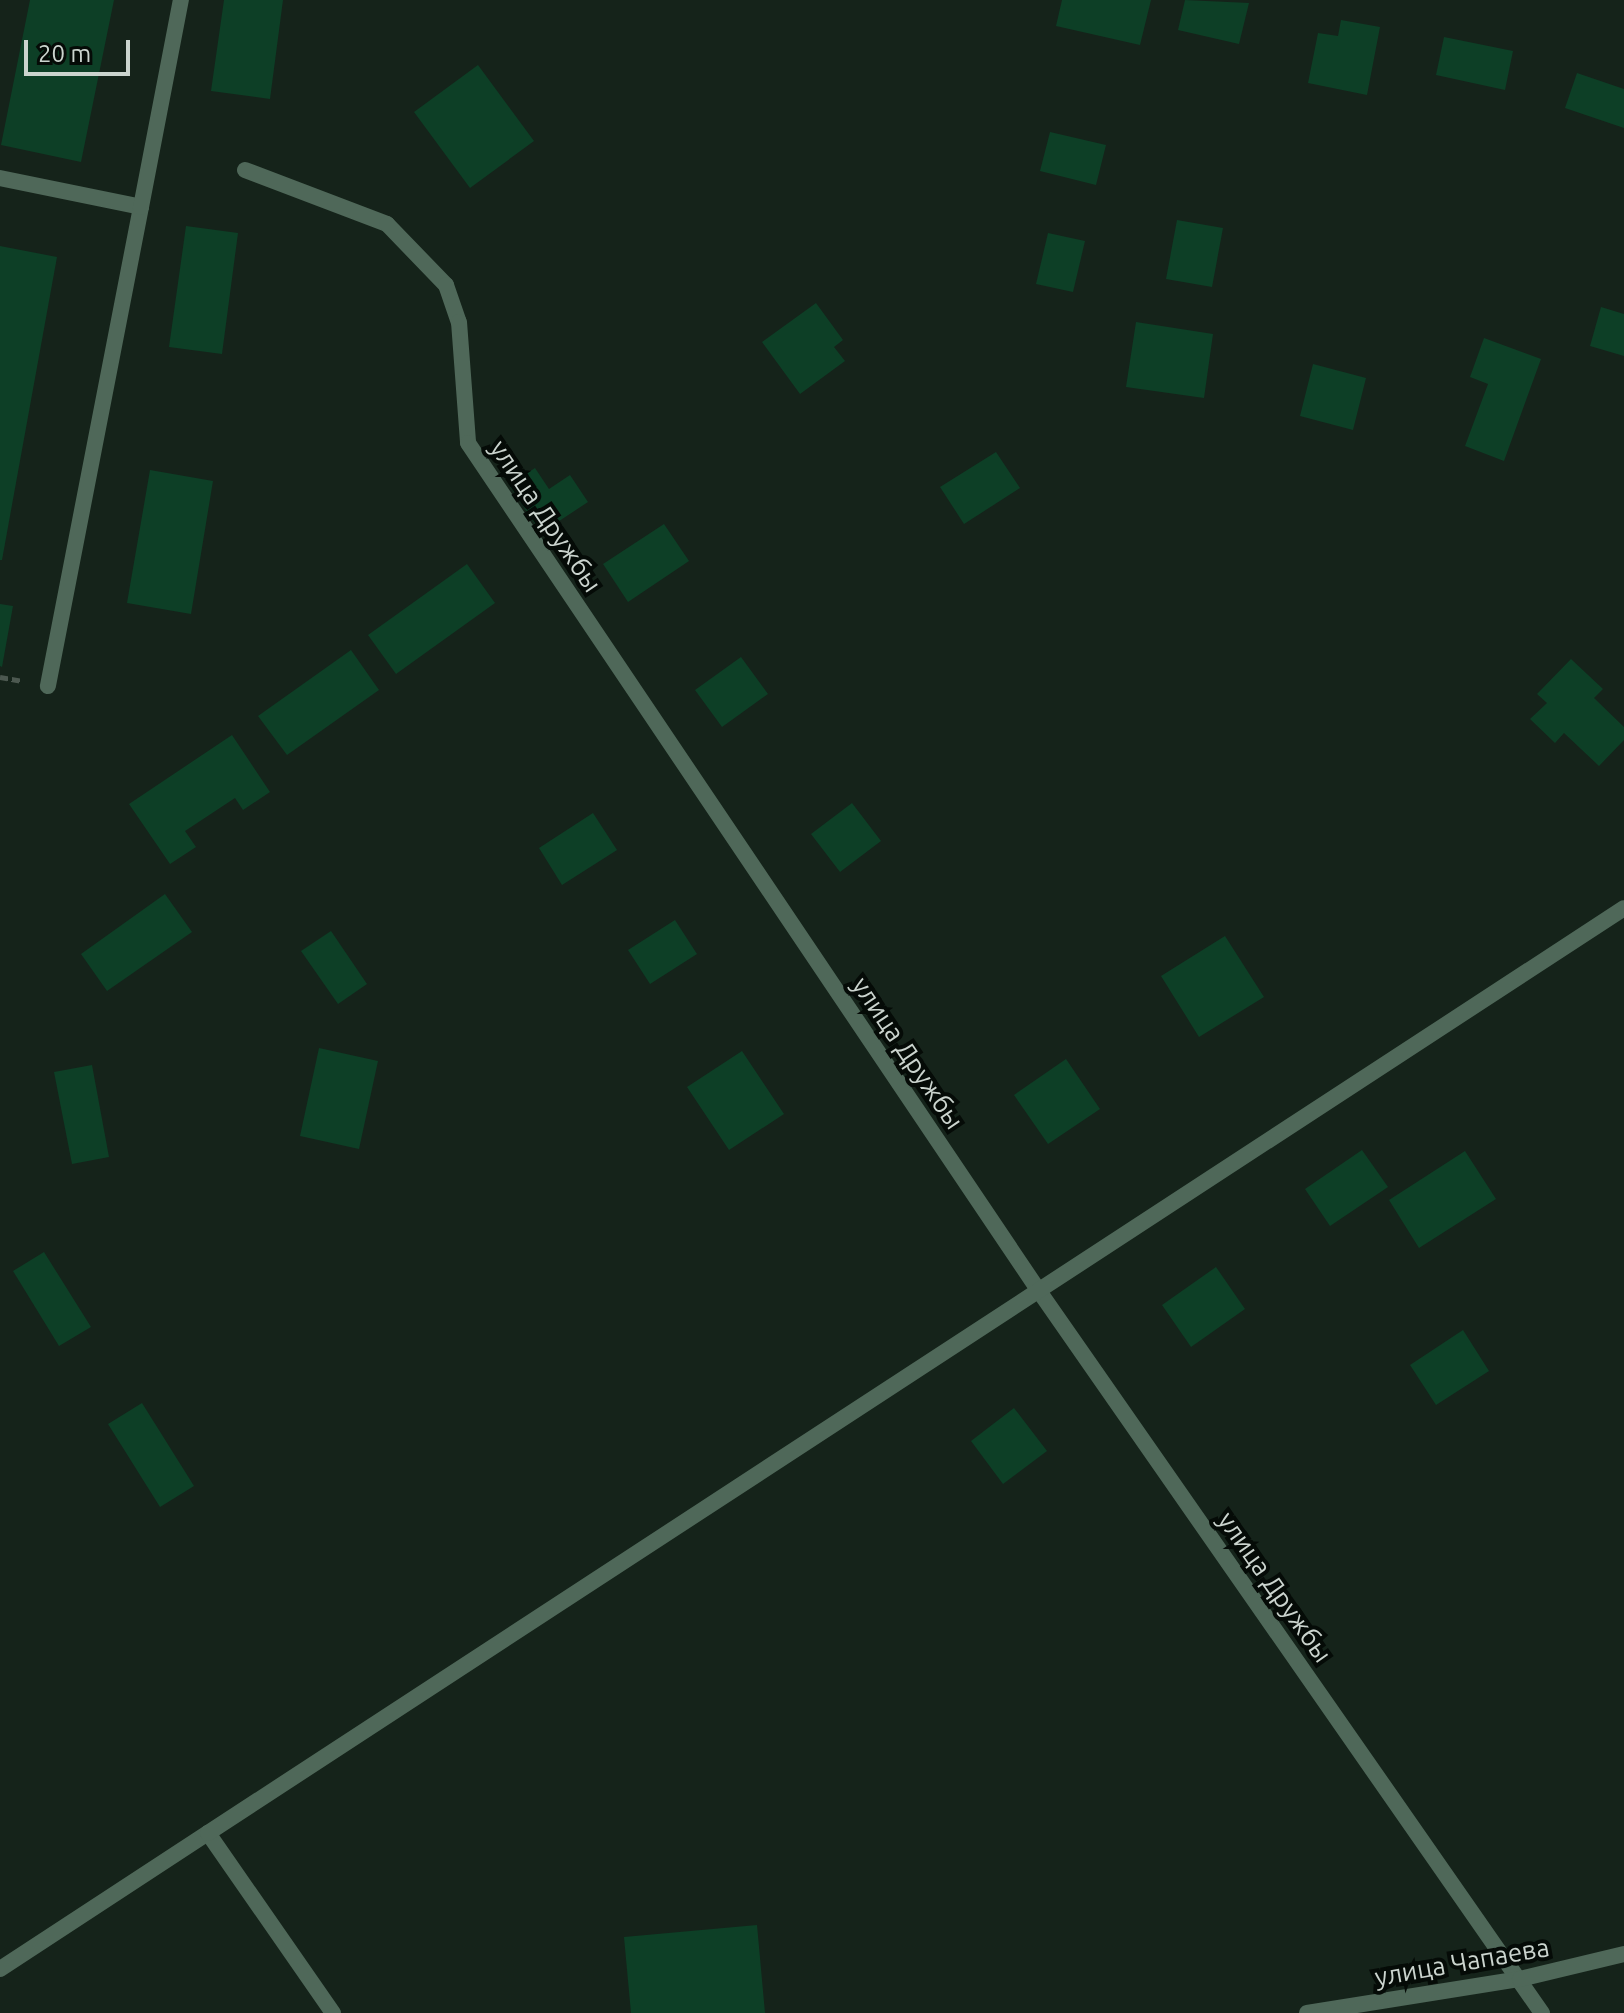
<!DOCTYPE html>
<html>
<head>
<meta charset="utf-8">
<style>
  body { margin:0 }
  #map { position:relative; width:1624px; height:2013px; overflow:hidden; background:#15231a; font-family:Ubuntu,sans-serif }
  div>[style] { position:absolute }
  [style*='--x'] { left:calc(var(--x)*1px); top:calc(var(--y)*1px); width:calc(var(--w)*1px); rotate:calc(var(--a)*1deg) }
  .building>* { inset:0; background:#0d3f26 }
  .path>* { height:5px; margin-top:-2.5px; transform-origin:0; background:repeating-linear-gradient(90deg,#4c5850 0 8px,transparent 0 12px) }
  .lane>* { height:16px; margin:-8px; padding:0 8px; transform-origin:8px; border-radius:8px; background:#4f6859 }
  .street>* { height:16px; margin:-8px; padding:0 8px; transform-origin:8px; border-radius:8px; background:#4f6859 }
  span { translate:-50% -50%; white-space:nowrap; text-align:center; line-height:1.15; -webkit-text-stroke:8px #050b07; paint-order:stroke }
  .street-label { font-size:26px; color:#cbd4ce }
  .scale { position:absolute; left:24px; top:40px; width:106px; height:36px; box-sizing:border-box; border:4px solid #cbd4ce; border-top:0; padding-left:10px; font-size:24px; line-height:28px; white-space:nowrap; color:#cbd4ce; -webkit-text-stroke:6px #050b07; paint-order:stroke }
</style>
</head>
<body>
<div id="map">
  <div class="building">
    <i style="clip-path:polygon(30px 0,114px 0,81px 162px,1px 145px)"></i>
    <i style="clip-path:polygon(224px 0,283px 0,270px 99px,211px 91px)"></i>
    <i style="clip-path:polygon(1062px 0,1151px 0,1140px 45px,1056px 26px)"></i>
    <i style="clip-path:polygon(1185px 0,1249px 3px,1239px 44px,1178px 30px)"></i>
    <i style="clip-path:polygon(1341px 20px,1380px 27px,1367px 95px,1308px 83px,1318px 33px,1338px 36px)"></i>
    <i style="clip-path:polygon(1444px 37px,1513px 51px,1505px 90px,1436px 75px)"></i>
    <i style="clip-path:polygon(478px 65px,534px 141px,470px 188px,414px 112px)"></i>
    <i style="clip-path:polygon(1577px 73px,1624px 89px,1624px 128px,1565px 108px)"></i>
    <i style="clip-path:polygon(1050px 132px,1106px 145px,1096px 185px,1040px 171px)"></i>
    <i style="clip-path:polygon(1177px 220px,1223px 228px,1212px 287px,1166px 279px)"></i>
    <i style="clip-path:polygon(186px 226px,238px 233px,222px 354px,169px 347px)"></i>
    <i style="clip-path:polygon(1048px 233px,1085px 241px,1073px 292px,1036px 284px)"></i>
    <i style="clip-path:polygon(0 246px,57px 257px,2px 560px,0 560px)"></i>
    <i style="clip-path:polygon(816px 303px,843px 340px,834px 347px,845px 361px,800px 394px,762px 342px)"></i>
    <i style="clip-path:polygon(1601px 307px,1624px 314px,1624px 356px,1590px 346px)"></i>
    <i style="clip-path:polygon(1136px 322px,1213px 334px,1204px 398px,1126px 387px)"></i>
    <i style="clip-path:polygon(1484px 338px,1541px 359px,1504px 461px,1465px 446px,1488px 384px,1470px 377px)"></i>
    <i style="clip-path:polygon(1313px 364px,1366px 378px,1353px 430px,1300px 416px)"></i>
    <i style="clip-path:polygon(996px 452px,1020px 488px,964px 524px,940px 487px)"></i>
    <i style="clip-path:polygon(535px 468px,549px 489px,570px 475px,588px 502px,541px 533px,509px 485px)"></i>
    <i style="clip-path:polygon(150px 470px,213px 481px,191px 614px,127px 603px)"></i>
    <i style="clip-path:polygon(664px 524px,689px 561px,628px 602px,603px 564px)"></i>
    <i style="clip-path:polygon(467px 564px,495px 603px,396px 674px,368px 635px)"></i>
    <i style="clip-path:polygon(0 604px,13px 606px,2px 667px,0 666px)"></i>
    <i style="clip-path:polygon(351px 650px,379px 690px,287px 755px,258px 716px)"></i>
    <i style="clip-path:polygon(741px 657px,768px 694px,722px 727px,695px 690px)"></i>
    <i style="clip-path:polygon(1571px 659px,1603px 689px,1594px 698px,1624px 727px,1624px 740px,1599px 766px,1564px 733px,1555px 743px,1530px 719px,1547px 703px,1537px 694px)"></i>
    <i style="clip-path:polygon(232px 735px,270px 792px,243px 810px,235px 798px,185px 831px,196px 847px,170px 864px,129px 804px)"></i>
    <i style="clip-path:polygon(852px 803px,881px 841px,840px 872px,811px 834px)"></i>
    <i style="clip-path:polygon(593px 813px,617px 850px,562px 885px,539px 848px)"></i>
    <i style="clip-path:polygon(165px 894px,192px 932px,107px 991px,81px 954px)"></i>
    <i style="clip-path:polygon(675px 920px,697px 954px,650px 984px,628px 950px)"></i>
    <i style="clip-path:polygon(331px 931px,367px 984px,338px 1004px,301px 951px)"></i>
    <i style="clip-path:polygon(1225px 936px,1264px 997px,1199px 1037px,1161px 976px)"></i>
    <i style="clip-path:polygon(319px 1048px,378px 1061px,359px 1149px,300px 1136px)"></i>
    <i style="clip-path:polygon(742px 1051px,784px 1114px,729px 1150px,687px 1087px)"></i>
    <i style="clip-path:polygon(1066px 1059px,1100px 1109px,1048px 1144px,1014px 1095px)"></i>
    <i style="clip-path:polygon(92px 1065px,109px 1157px,72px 1164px,54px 1072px)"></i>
    <i style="clip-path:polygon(1362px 1150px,1388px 1187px,1330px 1226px,1305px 1189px)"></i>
    <i style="clip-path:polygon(1465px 1151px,1496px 1199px,1419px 1248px,1389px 1200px)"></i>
    <i style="clip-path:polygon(44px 1252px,91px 1327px,59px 1346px,13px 1271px)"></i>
    <i style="clip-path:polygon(1216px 1267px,1245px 1309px,1191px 1347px,1162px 1305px)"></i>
    <i style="clip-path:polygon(1463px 1330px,1489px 1371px,1436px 1405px,1410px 1365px)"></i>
    <i style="clip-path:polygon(142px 1403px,194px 1486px,160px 1507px,108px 1424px)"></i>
    <i style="clip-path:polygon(1014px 1408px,1047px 1451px,1003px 1484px,971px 1441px)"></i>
    <i style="clip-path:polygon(757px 1925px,765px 2013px,631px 2013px,624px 1937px)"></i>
  </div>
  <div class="path">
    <i style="--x:0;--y:677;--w:23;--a:10"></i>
  </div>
  <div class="lane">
    <i style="--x:0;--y:178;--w:144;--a:11.6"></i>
    <i style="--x:141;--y:207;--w:488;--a:101"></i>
    <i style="--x:141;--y:207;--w:211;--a:-79.1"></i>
    <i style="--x:0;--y:1969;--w:249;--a:-33.2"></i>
  </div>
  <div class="street">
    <i style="--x:245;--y:170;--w:152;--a:20.8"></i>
    <i style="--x:387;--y:224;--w:85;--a:46"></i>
    <i style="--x:446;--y:285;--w:39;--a:71"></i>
    <i style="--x:459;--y:322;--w:121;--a:85.7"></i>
    <i style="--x:468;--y:443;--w:1022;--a:56.05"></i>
    <i style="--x:1039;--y:1291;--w:880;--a:55.14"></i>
    <i style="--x:333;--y:2013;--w:219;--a:-124.8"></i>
    <i style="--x:208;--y:1833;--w:1691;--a:-33.15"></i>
    <i style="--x:1307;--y:2013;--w:216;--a:-9.1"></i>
    <i style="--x:1520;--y:1979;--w:107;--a:-13.5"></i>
  </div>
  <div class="street-label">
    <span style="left:546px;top:516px;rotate:56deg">улица Дружбы</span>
    <span style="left:908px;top:1053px;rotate:56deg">улица Дружбы</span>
    <span style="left:1275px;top:1587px;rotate:55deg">улица Дружбы</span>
    <span style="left:1462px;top:1962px;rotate:-10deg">улица Чапаева</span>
  </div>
  <div class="scale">20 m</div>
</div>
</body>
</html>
